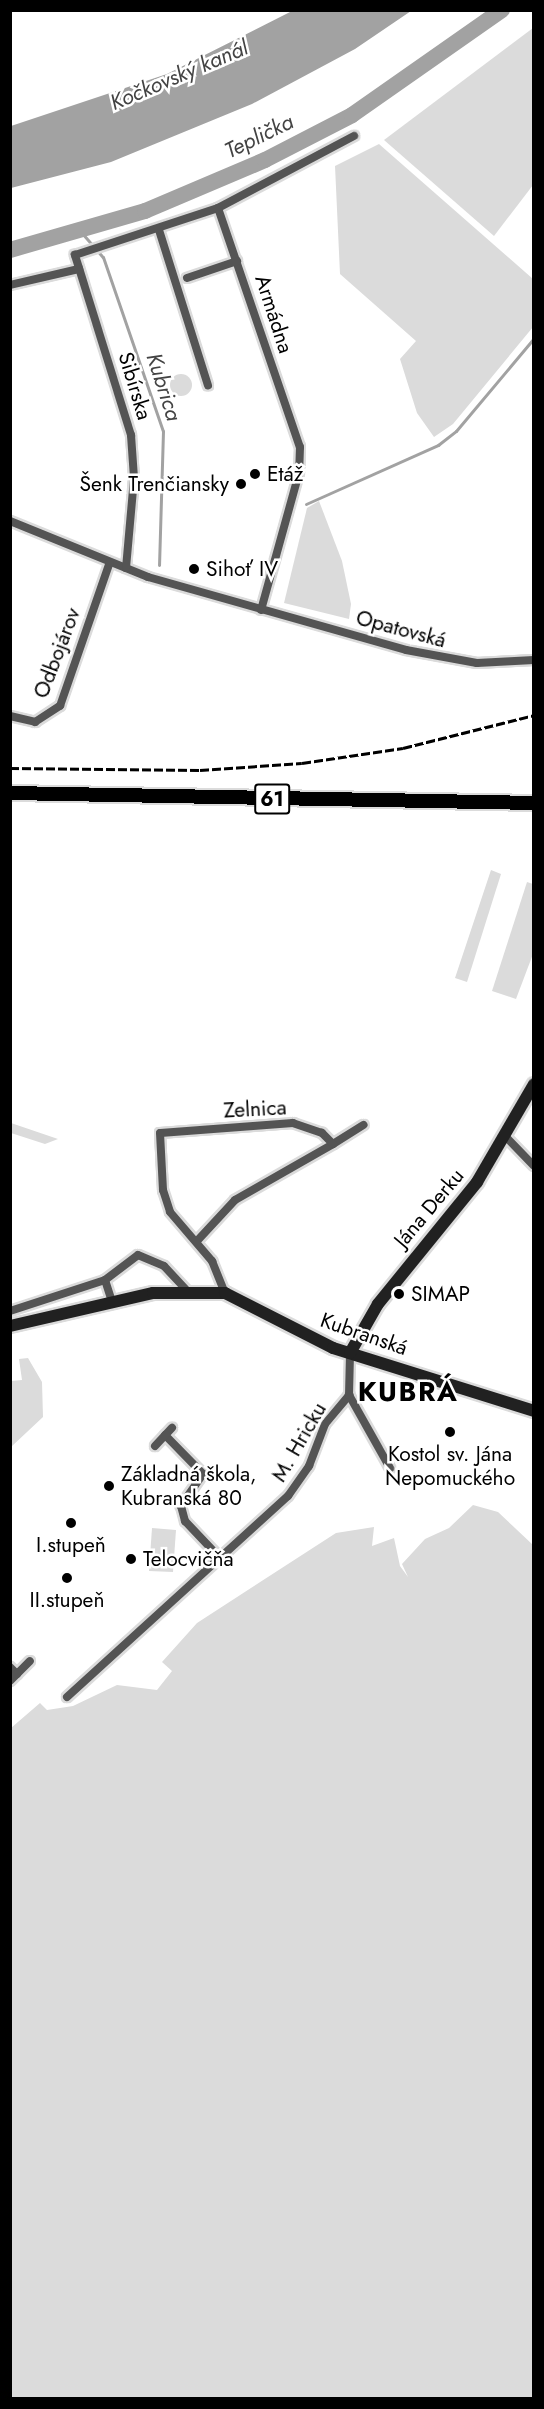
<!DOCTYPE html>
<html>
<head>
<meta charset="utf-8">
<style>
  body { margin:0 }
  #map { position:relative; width:544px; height:2409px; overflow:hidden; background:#fff; font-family:Jost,sans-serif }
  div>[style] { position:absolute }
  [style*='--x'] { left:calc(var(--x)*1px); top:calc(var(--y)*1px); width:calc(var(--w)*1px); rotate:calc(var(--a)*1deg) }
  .green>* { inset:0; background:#dbdbdb }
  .round { border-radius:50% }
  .water>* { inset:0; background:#a2a2a2 }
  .stream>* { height:3px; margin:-1.5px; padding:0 1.5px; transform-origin:1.5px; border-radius:1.5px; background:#a2a2a2 }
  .river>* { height:16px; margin:-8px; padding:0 8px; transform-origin:8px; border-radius:8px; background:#a2a2a2 }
  .roads { filter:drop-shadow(2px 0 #dbdbdb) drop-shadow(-2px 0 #dbdbdb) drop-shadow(0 2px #dbdbdb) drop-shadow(0 -2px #dbdbdb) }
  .street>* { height:8px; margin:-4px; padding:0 4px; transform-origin:4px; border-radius:4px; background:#545454 }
  .secondary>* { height:12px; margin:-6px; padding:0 6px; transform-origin:6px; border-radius:6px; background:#212121 }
  .primary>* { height:14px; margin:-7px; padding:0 7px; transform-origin:7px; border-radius:7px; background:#000 }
  .rail>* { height:3px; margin-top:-1.5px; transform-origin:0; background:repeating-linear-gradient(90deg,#000 0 9px,transparent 0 12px) }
  .dots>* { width:16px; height:16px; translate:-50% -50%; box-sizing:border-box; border:3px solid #fff; border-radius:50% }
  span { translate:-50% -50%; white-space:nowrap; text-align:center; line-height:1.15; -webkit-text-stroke:5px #fff; paint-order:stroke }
  .shield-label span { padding:2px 4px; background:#fff; border:2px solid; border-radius:4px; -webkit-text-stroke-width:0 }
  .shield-label { font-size:20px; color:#000; font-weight:700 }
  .street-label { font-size:21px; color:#000 }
  .poi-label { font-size:21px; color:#000 }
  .left { translate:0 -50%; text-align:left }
  .right { translate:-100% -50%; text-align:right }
  .water-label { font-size:22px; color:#434343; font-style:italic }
  .district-label { font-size:27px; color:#000; font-weight:700; letter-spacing:1.5px }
  .frame { position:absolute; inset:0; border:12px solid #000; pointer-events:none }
</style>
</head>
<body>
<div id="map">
  <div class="green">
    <i style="clip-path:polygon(533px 28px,533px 185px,494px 236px,384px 140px)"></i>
    <i style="clip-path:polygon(379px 144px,533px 279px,533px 327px,453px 424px,434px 437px,417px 413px,400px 359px,416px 341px,340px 274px,335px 166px)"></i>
    <i class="round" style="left:170px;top:374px;width:22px;height:22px"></i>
    <i style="clip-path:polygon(319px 501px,342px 561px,351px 604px,349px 619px,284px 603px,307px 508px)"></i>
    <i style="clip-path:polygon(491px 870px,501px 874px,467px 982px,455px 978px)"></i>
    <i style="clip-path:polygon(527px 882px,533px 884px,533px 954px,516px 999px,492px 991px)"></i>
    <i style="clip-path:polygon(11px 1123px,58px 1139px,45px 1144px,11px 1133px)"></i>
    <i style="clip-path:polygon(28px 1358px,42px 1382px,43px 1417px,11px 1447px,11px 1381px,22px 1380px,19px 1359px)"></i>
    <i style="clip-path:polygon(473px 1505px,498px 1512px,533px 1545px,533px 2398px,11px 2398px,11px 1728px,40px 1703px,47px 1710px,73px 1706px,117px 1685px,157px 1690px,172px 1671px,162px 1662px,197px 1623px,336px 1533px,374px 1527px,372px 1546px,394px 1538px,400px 1566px,408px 1577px,402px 1564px,425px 1539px,449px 1528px)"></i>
    <i style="clip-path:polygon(152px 1528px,176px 1530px,173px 1572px,149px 1571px)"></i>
  </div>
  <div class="water">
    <i style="clip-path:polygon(292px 11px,411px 11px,355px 49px,252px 104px,111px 162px,11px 188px,11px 126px,167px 74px)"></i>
  </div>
  <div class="stream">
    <i style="--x:81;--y:232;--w:33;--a:49"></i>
    <i style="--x:103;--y:257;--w:184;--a:71"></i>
    <i style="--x:163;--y:431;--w:134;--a:91.7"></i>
    <i style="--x:306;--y:504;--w:145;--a:-24.1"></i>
    <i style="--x:438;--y:445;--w:23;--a:-38"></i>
    <i style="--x:456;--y:431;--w:121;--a:-50"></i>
  </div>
  <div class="river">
    <i style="--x:10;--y:250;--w:141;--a:-16.1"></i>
    <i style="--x:145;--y:211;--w:130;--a:-23"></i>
    <i style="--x:265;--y:160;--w:98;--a:-27.3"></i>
    <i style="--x:352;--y:115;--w:183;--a:-35"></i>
  </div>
  <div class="roads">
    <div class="street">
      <i style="--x:218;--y:208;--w:253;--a:71.1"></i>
      <i style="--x:300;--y:447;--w:26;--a:92"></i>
      <i style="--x:299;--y:473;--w:142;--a:105.5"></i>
      <i style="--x:159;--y:230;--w:163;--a:72.5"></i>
      <i style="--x:187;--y:278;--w:53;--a:-18.8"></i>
      <i style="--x:10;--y:285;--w:71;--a:-13.1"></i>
      <i style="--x:10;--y:521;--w:149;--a:22.1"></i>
      <i style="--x:148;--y:577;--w:268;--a:15.8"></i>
      <i style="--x:406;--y:650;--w:72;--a:10.4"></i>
      <i style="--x:477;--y:663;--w:57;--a:-3"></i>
      <i style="--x:126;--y:568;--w:90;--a:-84.9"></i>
      <i style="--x:134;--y:478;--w:43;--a:-94"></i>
      <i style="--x:131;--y:435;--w:189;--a:-107.3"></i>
      <i style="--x:75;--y:255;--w:151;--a:-18.2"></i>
      <i style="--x:218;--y:208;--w:154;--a:-27.9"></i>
      <i style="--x:10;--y:716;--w:26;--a:13"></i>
      <i style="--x:35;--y:722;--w:30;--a:-33"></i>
      <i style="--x:60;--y:706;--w:152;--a:-70.9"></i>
      <i style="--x:506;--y:1137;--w:40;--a:46"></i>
      <i style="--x:333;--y:1144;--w:36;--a:-32"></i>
      <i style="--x:197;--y:1241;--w:56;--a:-47.2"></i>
      <i style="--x:235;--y:1200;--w:113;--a:-29.7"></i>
      <i style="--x:333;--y:1144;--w:16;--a:-135"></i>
      <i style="--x:322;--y:1133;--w:31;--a:-161"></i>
      <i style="--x:293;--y:1123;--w:133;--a:175.7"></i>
      <i style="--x:160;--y:1133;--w:57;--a:87"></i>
      <i style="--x:163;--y:1190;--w:23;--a:72"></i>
      <i style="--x:170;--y:1212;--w:65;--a:49.4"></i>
      <i style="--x:212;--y:1261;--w:35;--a:68"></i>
      <i style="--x:105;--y:1280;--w:22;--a:72"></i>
      <i style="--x:10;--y:1311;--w:100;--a:-18.1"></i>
      <i style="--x:105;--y:1280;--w:41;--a:-37.1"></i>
      <i style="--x:138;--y:1255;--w:28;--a:23"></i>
      <i style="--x:164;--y:1266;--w:33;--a:47"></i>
      <i style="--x:349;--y:1395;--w:84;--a:60.7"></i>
      <i style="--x:165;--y:1435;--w:54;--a:45.7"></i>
      <i style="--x:203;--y:1474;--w:39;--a:125"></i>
      <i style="--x:181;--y:1506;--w:16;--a:75"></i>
      <i style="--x:185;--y:1521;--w:51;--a:46.6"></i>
      <i style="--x:155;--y:1446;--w:25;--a:-47"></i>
      <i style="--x:10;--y:1667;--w:10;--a:45"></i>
      <i style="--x:10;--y:1681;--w:28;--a:-45"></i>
      <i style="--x:67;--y:1697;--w:299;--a:-42.3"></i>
      <i style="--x:288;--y:1496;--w:37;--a:-55"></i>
      <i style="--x:309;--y:1466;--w:45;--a:-69.1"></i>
      <i style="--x:325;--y:1424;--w:38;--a:-50"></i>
      <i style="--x:349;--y:1395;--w:42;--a:-88.6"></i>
    </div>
    <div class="secondary">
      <i style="--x:10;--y:1326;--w:147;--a:-13"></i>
      <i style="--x:153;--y:1293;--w:72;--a:0"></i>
      <i style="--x:225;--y:1293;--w:121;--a:27"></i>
      <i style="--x:333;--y:1348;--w:211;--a:17.4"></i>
      <i style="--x:350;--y:1353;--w:56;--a:-60.3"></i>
      <i style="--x:378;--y:1304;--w:157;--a:-50.9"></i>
      <i style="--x:477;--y:1182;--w:113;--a:-59.8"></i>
    </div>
    <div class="primary">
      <i style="--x:10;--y:793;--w:524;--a:1.09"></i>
    </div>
  </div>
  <div class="rail">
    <i style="--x:10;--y:768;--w:190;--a:0.6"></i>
    <i style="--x:200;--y:770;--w:102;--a:-3.9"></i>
    <i style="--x:302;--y:763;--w:102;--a:-8.4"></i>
    <i style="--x:403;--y:748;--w:135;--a:-14.1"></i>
  </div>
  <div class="dots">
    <i style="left:255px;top:474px;background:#000"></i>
    <i style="left:241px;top:484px;background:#000"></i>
    <i style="left:194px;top:569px;background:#000"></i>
    <i style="left:399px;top:1294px;background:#000"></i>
    <i style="left:450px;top:1432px;background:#000"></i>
    <i style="left:109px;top:1486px;background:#000"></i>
    <i style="left:71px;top:1523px;background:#000"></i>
    <i style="left:131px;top:1559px;background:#000"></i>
    <i style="left:67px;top:1578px;background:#000"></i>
  </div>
  <div class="shield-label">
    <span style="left:272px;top:799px">61</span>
  </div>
  <div class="street-label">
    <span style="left:274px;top:314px;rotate:72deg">Armádna</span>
    <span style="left:135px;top:386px;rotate:73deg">Sibírska</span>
    <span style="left:401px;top:629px;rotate:15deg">Opatovská</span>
    <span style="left:57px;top:653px;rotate:-69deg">Odbojárov</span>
    <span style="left:255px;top:1109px;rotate:-3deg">Zelnica</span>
    <span style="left:429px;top:1208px;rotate:-50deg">Jána Derku</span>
    <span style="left:364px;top:1334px;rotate:19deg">Kubranská</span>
    <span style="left:299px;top:1442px;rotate:-60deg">M. Hricku</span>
  </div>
  <div class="poi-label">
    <span class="left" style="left:267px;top:474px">Etáž</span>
    <span class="right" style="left:229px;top:484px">Šenk Trenčiansky</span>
    <span class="left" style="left:206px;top:569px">Sihoť IV</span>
    <span class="left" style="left:411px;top:1294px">SIMAP</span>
    <span style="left:450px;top:1466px">Kostol sv. Jána<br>Nepomuckého</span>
    <span class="left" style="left:121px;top:1486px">Základná škola,<br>Kubranská 80</span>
    <span style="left:71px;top:1545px">I.stupeň</span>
    <span class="left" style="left:143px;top:1559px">Telocvičňa</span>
    <span style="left:67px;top:1600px">II.stupeň</span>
  </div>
  <div class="water-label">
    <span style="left:179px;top:75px;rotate:-23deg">Kočkovský kanál</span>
    <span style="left:259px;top:136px;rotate:-26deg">Teplička</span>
    <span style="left:164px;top:387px;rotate:72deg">Kubrica</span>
  </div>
  <div class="district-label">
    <span style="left:408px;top:1392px">KUBRÁ</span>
  </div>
  <div class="frame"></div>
</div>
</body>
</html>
